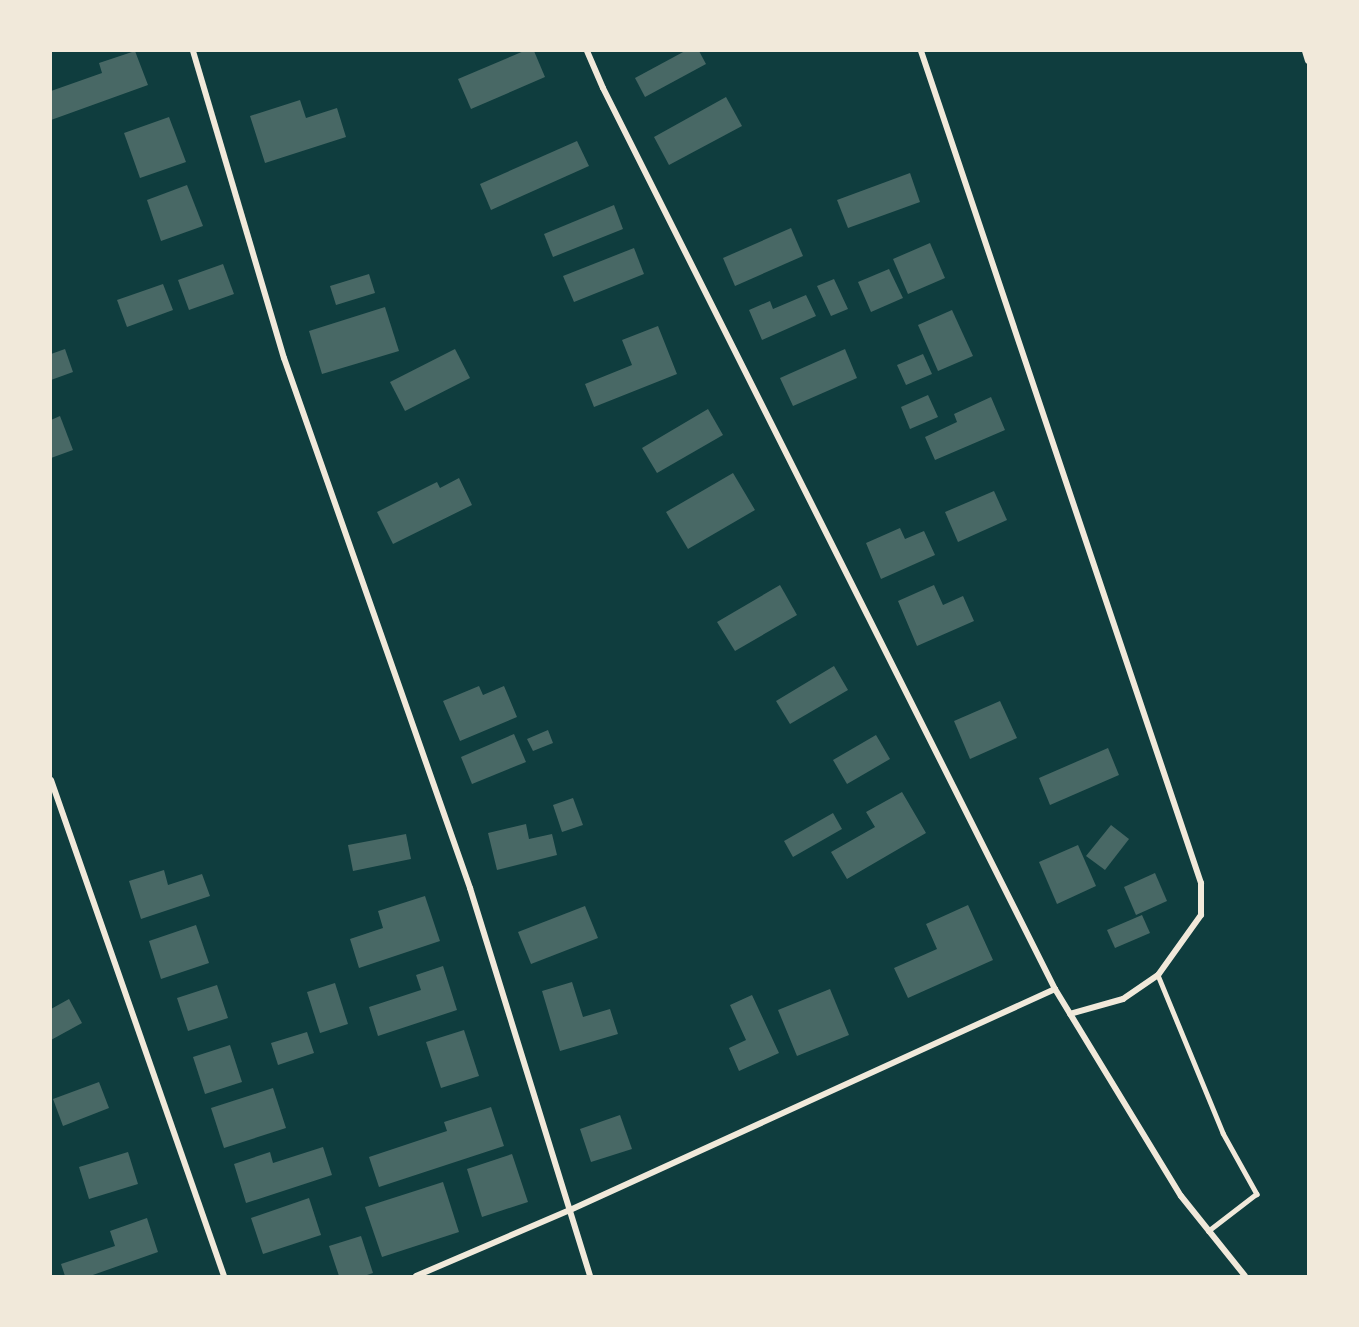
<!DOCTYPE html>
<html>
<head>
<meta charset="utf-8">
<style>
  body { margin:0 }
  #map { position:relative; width:1359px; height:1327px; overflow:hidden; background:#0f3d3e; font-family:"DejaVu Sans",sans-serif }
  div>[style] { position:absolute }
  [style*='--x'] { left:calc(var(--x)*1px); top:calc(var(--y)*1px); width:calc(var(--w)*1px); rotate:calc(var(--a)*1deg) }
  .building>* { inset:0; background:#486865 }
  .service>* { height:4.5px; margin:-2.25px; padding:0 2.25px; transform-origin:2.25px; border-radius:2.25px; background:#f1e9da }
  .minor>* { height:6px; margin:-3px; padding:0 3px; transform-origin:3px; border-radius:3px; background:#f1e9da }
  span { translate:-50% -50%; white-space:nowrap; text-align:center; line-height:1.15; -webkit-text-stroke:4.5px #f1e9da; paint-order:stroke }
  .frame { position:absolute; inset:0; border:52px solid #f1e9da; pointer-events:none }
</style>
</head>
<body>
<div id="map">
  <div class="building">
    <i style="clip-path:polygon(135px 51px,148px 85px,51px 120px,51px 91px,102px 73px,99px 63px)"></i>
    <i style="clip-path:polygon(524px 51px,534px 51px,545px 77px,471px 109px,458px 79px)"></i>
    <i style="clip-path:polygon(685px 51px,699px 51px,706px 64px,645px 97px,635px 78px)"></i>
    <i style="clip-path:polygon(726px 97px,742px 126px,669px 165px,654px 137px)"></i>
    <i style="clip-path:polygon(300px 100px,306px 118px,337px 108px,346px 137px,265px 163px,250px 116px)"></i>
    <i style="clip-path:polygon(169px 117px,186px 162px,140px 178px,124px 133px)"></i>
    <i style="clip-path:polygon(577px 141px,589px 166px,491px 210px,480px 184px)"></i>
    <i style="clip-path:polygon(910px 173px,920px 202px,848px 228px,837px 200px)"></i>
    <i style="clip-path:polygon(187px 185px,203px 226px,161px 241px,147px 200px)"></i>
    <i style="clip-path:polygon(614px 205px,623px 229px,553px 257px,544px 234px)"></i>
    <i style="clip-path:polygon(791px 228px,803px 256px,735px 286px,723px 258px)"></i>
    <i style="clip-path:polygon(930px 243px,945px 278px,908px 294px,893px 259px)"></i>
    <i style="clip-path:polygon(634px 248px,644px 274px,574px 302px,563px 276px)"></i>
    <i style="clip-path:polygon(223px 264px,234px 294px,189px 310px,178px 280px)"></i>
    <i style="clip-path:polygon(889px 269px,903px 298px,871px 312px,858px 282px)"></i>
    <i style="clip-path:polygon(369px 274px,375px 293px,336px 305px,330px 286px)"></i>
    <i style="clip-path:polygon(834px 279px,848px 309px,831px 316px,817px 286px)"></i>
    <i style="clip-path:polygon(163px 284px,173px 310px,127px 327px,117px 300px)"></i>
    <i style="clip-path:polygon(806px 295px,816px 316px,762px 340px,749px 310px,770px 301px,773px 309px)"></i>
    <i style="clip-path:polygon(385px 307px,399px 351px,322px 374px,309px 331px)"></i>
    <i style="clip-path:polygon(952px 310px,973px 356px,938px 371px,918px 325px)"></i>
    <i style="clip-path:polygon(658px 326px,677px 374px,594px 407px,585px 384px,632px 365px,622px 340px)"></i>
    <i style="clip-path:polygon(65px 349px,73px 372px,51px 380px,51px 354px)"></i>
    <i style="clip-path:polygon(455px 349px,470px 378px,405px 411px,390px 382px)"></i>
    <i style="clip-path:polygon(845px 349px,857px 378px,793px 406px,780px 378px)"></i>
    <i style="clip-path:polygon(923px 354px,932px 374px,906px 385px,897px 365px)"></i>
    <i style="clip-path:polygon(928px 395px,938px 417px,910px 429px,901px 407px)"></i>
    <i style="clip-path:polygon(991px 397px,1005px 430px,935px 460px,925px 437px,957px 422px,954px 414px)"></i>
    <i style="clip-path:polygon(708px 409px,723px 435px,657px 473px,642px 448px)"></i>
    <i style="clip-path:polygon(60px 416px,73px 450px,51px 458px,51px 420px)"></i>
    <i style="clip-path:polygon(733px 473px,755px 510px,688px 549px,666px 512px)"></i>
    <i style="clip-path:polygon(459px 478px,472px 505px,393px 544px,377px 512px,437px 482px,440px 488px)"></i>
    <i style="clip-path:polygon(994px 491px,1007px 520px,958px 542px,945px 512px)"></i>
    <i style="clip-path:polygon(900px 528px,905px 539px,924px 531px,935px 555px,881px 579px,866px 543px)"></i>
    <i style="clip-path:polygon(780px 585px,797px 615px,735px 651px,717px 622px)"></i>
    <i style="clip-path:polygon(934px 585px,943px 605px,963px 596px,974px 621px,917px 646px,898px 601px)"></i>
    <i style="clip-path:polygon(834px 666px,848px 690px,790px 724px,776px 701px)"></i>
    <i style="clip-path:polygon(479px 686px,483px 695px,504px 686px,517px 717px,460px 741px,443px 701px)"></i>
    <i style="clip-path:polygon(1000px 701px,1017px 738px,970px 759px,954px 721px)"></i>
    <i style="clip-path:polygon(548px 730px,553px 743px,533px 751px,527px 739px)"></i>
    <i style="clip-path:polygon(514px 734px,526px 762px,472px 784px,461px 757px)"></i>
    <i style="clip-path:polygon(876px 735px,890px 759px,847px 784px,833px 760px)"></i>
    <i style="clip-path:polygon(1108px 748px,1119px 775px,1050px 805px,1039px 778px)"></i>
    <i style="clip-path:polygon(902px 792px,926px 833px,847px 879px,831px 852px,875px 827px,866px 812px)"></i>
    <i style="clip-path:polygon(573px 798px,583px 825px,562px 832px,553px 805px)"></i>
    <i style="clip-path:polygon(833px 813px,842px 829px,793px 857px,784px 841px)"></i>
    <i style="clip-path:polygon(526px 824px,529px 839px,552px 834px,557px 855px,497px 870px,488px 833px)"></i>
    <i style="clip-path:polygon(1111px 825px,1129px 839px,1105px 870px,1086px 856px)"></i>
    <i style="clip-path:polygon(406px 834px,411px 859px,353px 871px,348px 845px)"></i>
    <i style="clip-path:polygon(1078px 845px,1096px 886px,1057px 904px,1039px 862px)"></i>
    <i style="clip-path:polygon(164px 870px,168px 885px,202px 874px,210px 896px,141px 919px,129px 881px)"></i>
    <i style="clip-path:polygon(1155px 873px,1167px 901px,1136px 915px,1124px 887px)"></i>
    <i style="clip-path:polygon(425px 896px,440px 941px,359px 968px,350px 939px,383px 928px,378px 911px)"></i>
    <i style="clip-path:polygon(968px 905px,993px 960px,908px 998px,894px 968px,937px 949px,926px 924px)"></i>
    <i style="clip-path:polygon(585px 906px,598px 938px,531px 964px,518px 932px)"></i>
    <i style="clip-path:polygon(1142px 915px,1150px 933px,1115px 948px,1107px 930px)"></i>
    <i style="clip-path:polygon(196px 925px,209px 963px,161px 979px,149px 941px)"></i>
    <i style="clip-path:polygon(443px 966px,457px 1010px,378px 1036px,369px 1007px,421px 990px,416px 975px)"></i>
    <i style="clip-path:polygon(572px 982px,583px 1017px,610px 1009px,618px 1034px,560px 1051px,542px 991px)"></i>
    <i style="clip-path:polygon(335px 983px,348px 1024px,320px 1033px,307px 992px)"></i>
    <i style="clip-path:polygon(217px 985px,228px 1018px,188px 1031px,177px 998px)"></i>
    <i style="clip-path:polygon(830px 989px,849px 1035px,797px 1056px,778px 1010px)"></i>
    <i style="clip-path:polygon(752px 995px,779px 1053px,739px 1071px,729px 1048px,746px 1040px,730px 1005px)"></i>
    <i style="clip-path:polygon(69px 999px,82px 1023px,51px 1040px,51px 1009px)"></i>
    <i style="clip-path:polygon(464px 1030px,479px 1076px,441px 1088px,426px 1042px)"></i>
    <i style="clip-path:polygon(307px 1032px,314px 1053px,278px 1065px,271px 1043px)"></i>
    <i style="clip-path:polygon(230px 1045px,242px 1082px,205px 1094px,193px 1057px)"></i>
    <i style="clip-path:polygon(99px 1082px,109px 1108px,63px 1126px,53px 1099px)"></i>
    <i style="clip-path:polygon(273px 1088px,286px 1128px,224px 1148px,211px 1108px)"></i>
    <i style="clip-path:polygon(491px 1107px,504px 1146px,379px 1187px,369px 1157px,447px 1131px,444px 1122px)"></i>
    <i style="clip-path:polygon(620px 1115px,632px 1149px,591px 1162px,580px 1129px)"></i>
    <i style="clip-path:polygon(323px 1147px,332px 1175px,246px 1203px,234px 1164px,270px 1152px,273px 1163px)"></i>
    <i style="clip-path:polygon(128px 1152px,138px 1184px,89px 1199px,79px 1167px)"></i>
    <i style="clip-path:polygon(512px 1154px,528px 1202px,482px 1217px,467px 1169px)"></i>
    <i style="clip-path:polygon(443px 1182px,459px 1232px,382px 1257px,365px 1207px)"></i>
    <i style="clip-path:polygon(309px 1198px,321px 1235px,263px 1254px,251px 1218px)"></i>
    <i style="clip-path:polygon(147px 1218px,158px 1252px,90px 1276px,65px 1276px,61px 1264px,115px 1246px,110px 1231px)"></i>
    <i style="clip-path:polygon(361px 1236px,373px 1273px,364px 1276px,339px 1276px,329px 1246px)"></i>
  </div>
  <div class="service">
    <i style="--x:1158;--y:975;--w:171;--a:67.6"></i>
    <i style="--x:1223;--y:1133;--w:70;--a:60.9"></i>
    <i style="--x:1257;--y:1194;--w:61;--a:142.4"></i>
  </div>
  <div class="minor">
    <i style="--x:193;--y:51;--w:320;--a:73.5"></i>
    <i style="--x:284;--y:358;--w:562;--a:70.66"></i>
    <i style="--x:470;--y:888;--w:406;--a:72.8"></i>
    <i style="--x:587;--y:51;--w:40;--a:66.6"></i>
    <i style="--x:603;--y:88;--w:1008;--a:63.36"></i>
    <i style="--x:1055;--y:989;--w:242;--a:58.7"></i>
    <i style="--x:1181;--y:1196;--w:102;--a:51.3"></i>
    <i style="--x:921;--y:51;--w:878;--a:71.4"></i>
    <i style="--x:1201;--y:883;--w:32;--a:90"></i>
    <i style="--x:1201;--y:915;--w:74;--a:125.6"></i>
    <i style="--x:1158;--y:975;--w:42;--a:145.6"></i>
    <i style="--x:1123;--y:999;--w:55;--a:164.2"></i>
    <i style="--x:1305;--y:51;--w:10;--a:73"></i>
    <i style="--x:51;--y:780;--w:525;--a:70.77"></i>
    <i style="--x:416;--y:1276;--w:168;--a:-23.2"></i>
    <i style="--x:570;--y:1210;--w:533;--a:-24.5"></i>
  </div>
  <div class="frame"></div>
</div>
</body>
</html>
